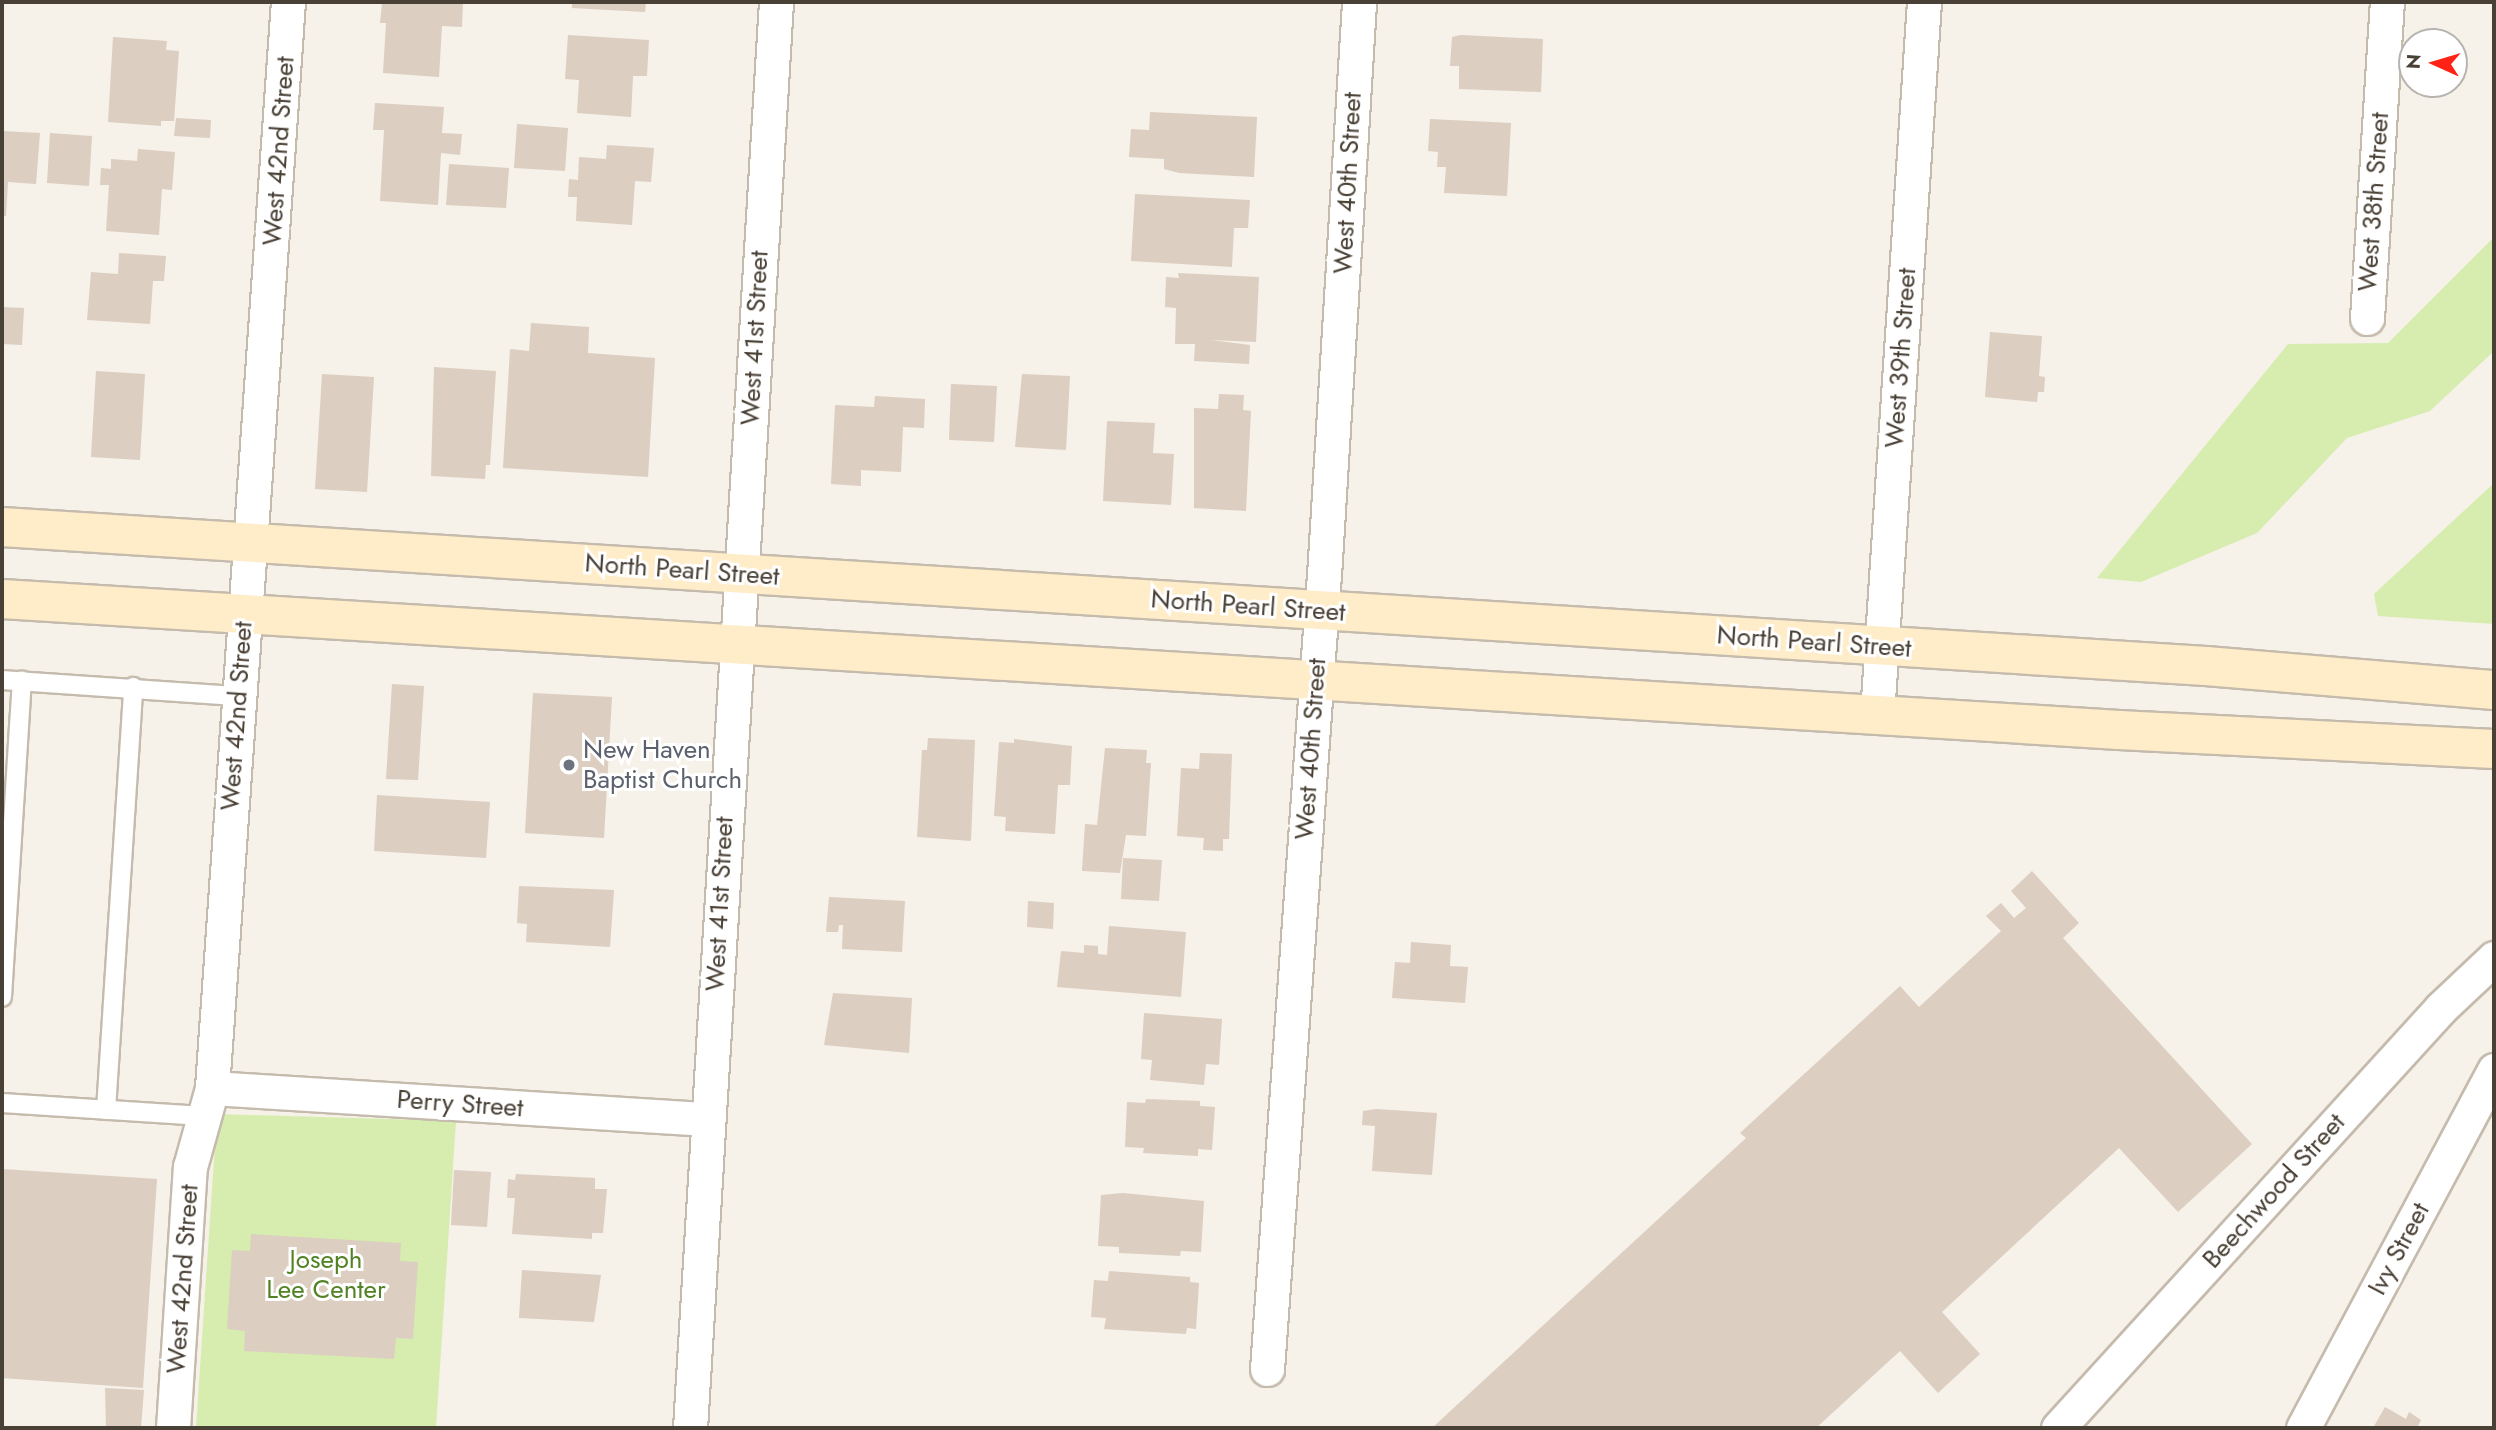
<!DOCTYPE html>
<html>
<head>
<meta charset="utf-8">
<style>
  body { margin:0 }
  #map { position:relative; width:2496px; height:1430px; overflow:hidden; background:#f6f1e9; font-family:Jost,sans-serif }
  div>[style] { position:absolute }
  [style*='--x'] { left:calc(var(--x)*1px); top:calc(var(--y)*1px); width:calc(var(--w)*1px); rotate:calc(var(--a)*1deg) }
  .green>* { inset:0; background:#d7edaf }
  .building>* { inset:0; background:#dccec0 }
  .roads { filter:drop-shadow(2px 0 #c5bbad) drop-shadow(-2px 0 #c5bbad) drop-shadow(0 2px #c5bbad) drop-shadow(0 -2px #c5bbad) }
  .lane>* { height:18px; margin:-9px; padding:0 9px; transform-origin:9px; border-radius:9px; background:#fff }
  .street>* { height:33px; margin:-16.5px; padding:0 16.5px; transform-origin:16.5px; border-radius:16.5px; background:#fff }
  .secondary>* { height:38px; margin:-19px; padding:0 19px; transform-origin:19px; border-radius:19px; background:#ffedca }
  .dots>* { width:19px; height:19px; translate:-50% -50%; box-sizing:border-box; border:4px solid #fff; border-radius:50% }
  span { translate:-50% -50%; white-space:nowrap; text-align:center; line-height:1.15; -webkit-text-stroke:6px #fff; paint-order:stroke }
  .street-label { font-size:26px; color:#4a4136 }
  .worship-label { font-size:26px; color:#5b616d }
  .left { translate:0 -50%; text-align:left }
  .park-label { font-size:26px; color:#518223 }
  .frame { position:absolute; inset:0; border:4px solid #4a4136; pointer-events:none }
  .north { position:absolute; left:2398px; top:28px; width:70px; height:70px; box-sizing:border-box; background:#fff; border:2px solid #b7b3af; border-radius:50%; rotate:274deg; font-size:19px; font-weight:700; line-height:28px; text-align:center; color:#4a4136 }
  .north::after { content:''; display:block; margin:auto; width:24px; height:32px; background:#ff2317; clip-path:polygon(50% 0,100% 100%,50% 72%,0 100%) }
</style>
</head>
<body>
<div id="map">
  <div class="green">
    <i style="clip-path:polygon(2494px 237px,2494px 351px,2430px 411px,2347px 438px,2257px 533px,2141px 582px,2097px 578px,2288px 344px,2388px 343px)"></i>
    <i style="clip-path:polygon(2494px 483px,2494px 624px,2378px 616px,2374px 594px)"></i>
    <i style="clip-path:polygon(217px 1114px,456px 1121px,436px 1428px,196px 1428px)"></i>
  </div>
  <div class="building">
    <i style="clip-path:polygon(463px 2px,462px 27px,442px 26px,439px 77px,383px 73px,386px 23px,380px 23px,382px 3px)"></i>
    <i style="clip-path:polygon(572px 2px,646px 2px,645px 12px,572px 8px)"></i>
    <i style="clip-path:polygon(568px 35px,649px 40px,647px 76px,633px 76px,631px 117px,577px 113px,579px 80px,565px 79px)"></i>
    <i style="clip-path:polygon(1461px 35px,1543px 39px,1541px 92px,1459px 89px,1459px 66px,1450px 66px,1452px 37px)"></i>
    <i style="clip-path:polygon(113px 37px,167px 41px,166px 50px,179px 51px,174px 121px,161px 121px,161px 126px,108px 122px)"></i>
    <i style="clip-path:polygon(375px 103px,444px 107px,442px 133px,462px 134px,460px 155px,441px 153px,438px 205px,380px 201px,384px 130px,373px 130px)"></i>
    <i style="clip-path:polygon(1150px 112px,1257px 117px,1254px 177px,1179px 173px,1164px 169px,1164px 159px,1129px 157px,1131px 129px,1149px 130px)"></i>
    <i style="clip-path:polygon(176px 118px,211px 120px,210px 138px,174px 136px)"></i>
    <i style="clip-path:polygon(1430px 119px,1511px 123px,1507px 196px,1444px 193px,1446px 167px,1437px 167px,1438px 152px,1428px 151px)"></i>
    <i style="clip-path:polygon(517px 124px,568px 128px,565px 171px,514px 168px)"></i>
    <i style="clip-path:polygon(2px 131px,40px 133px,36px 184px,8px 182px,6px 216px,2px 216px)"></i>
    <i style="clip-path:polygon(50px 133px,92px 136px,89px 186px,47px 183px)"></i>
    <i style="clip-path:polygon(607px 145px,654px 148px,651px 182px,635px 181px,632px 225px,576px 221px,577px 197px,568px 197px,569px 179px,578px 180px,579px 157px,606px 159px)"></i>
    <i style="clip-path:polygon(138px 149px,175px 152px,172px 190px,162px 189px,159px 235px,106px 231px,109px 185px,100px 185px,101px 168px,111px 169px,111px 159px,137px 161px)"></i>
    <i style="clip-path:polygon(449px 164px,509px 168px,506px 208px,446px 205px)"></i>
    <i style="clip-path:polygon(1135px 194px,1250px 200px,1248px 228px,1234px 228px,1232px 267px,1131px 261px)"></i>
    <i style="clip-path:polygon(119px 253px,166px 256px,164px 281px,153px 281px,150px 324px,87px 320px,91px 272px,118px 274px)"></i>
    <i style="clip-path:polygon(1178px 273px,1259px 277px,1256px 342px,1211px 340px,1250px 345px,1249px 364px,1194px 361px,1195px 344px,1175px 344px,1176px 308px,1165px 307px,1166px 277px,1179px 278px)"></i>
    <i style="clip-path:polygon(2px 307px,24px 308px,22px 345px,2px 344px)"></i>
    <i style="clip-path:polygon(531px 323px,589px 327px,588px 353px,655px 358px,648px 477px,503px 468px,510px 349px,529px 351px)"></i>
    <i style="clip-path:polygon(1990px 332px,2042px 336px,2039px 376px,2045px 377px,2044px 392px,2038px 392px,2037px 402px,1985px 397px)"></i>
    <i style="clip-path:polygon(434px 367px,496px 371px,490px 465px,486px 465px,485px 479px,431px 476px)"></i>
    <i style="clip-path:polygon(96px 371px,145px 374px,140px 460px,91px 457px)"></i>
    <i style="clip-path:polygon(322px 374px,374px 377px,367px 492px,315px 489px)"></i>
    <i style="clip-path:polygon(1022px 374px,1070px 376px,1066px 450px,1015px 447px)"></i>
    <i style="clip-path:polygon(951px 384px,997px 386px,994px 442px,949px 440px)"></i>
    <i style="clip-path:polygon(1219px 394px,1244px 395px,1243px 410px,1251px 411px,1246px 511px,1194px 508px,1194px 408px,1218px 409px)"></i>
    <i style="clip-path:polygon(875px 396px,925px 399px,924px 428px,903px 427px,901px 472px,861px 470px,861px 486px,831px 484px,835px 405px,874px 407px)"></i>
    <i style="clip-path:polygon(1107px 421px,1155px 423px,1153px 453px,1174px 454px,1171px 505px,1103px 501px)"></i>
    <i style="clip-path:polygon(392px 684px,424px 686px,418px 780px,386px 779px)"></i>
    <i style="clip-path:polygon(533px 693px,612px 697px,604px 838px,525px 833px)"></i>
    <i style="clip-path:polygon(928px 738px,975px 740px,971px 841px,917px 837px,922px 750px,927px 750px)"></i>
    <i style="clip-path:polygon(1014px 739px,1072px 746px,1070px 785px,1058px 785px,1055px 834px,1005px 831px,1006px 817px,994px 816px,999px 742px,1014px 743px)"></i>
    <i style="clip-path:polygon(1105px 748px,1147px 750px,1146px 763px,1151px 763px,1146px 836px,1126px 835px,1120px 873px,1082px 871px,1085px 824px,1097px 825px)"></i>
    <i style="clip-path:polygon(1200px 753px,1232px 754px,1229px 839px,1223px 839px,1223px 851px,1203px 850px,1204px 838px,1177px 836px,1181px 768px,1199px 769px)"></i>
    <i style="clip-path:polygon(377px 795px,490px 802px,486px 858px,374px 851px)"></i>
    <i style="clip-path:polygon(1123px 858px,1162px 860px,1159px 901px,1121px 899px)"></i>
    <i style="clip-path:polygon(2032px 871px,2079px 923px,2063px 938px,2252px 1144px,2178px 1212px,2119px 1148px,1942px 1312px,1980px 1354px,1938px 1393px,1900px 1351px,1816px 1428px,1432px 1428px,1746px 1138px,1740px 1133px,1900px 986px,1919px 1007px,2001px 931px,1986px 916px,2001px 903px,2014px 918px,2026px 908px,2011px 891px)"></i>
    <i style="clip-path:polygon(519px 886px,614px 890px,610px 947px,526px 942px,527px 924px,517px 923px)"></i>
    <i style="clip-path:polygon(829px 897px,905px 901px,902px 952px,842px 949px,843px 925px,839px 925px,838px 932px,826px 932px)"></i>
    <i style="clip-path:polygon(1028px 901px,1054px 903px,1053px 929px,1027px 927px)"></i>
    <i style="clip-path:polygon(1109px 926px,1186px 932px,1181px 997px,1057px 987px,1061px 951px,1084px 953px,1084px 945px,1098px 946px,1098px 954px,1107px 955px)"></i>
    <i style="clip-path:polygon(1411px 942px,1451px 945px,1450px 966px,1468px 967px,1465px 1003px,1392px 998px,1395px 962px,1410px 963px)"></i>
    <i style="clip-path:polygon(833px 993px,912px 998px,909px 1053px,824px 1045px)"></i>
    <i style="clip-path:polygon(1144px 1013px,1222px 1019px,1219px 1065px,1206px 1064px,1204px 1085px,1150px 1080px,1152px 1060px,1141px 1059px)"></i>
    <i style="clip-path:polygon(1146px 1099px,1200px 1101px,1200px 1106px,1215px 1107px,1212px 1150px,1198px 1149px,1198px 1156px,1143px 1153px,1144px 1148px,1125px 1147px,1127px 1102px,1145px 1103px)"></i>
    <i style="clip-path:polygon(1376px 1109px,1437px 1113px,1432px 1175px,1372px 1171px,1375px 1126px,1362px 1125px,1363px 1111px)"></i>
    <i style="clip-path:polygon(2px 1169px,157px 1179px,143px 1388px,2px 1378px)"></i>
    <i style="clip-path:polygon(454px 1170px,491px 1172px,487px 1227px,451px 1225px)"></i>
    <i style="clip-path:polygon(516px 1174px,595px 1178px,595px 1189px,607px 1189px,603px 1233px,592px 1233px,592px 1239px,512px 1234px,515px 1198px,507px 1198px,508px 1179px,515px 1180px)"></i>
    <i style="clip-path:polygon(1123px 1193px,1204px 1201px,1201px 1252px,1181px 1251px,1180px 1256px,1119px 1253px,1119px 1247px,1098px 1246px,1101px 1195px)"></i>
    <i style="clip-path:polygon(251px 1234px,401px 1243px,400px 1261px,418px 1262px,413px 1339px,396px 1338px,394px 1359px,244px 1351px,245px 1331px,227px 1329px,232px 1250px,250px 1251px)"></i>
    <i style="clip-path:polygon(522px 1270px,601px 1275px,594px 1322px,519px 1318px)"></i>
    <i style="clip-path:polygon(1109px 1271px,1190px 1277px,1190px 1282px,1199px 1283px,1196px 1329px,1187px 1328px,1186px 1334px,1104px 1329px,1106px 1318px,1091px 1317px,1094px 1280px,1108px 1281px)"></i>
    <i style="clip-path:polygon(105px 1388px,144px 1390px,141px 1428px,106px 1428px)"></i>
    <i style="clip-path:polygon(2385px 1407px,2406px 1419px,2409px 1412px,2421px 1420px,2418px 1426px,2423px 1428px,2373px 1428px)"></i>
  </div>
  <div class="roads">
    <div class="lane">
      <i style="--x:2;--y:680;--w:236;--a:3.9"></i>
      <i style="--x:2;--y:997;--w:317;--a:-86.4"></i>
      <i style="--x:2;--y:1103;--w:201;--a:3.7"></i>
      <i style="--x:106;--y:1110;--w:424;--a:-86.3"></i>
    </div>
    <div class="street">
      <i style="--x:2367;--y:318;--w:317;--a:-86.4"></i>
      <i style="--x:1877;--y:715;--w:715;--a:-86.23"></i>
      <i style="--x:212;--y:1088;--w:496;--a:3.6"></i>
      <i style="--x:1267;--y:1369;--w:811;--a:-85.9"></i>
      <i style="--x:1325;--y:560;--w:559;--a:-86.51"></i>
      <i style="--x:173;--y:1428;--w:262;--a:-86.3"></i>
      <i style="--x:190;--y:1167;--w:82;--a:-74.4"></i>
      <i style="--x:212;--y:1088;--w:1089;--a:-86"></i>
      <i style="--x:690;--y:1428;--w:1429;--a:-86.55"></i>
      <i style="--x:2058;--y:1428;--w:568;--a:-47.64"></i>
      <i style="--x:2441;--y:1008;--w:73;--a:-43.3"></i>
      <i style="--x:2303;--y:1428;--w:406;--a:-61.9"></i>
    </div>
    <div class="secondary">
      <i style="--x:2;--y:527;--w:2208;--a:3.61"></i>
      <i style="--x:2206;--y:666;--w:289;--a:4.8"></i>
      <i style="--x:2;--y:599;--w:2121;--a:3.54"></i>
      <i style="--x:2119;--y:730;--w:375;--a:2.9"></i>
    </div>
  </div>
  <div class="dots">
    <i style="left:569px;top:765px;background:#6b7280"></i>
  </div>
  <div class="street-label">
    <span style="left:279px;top:151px;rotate:-86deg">West 42nd Street</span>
    <span style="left:1348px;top:183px;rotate:-87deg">West 40th Street</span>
    <span style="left:2374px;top:202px;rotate:-86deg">West 38th Street</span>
    <span style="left:755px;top:338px;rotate:-87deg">West 41st Street</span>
    <span style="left:1901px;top:358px;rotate:-86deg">West 39th Street</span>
    <span style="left:682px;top:570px;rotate:4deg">North Pearl Street</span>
    <span style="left:1248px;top:606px;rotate:4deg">North Pearl Street</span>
    <span style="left:1814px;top:642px;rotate:4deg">North Pearl Street</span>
    <span style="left:237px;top:716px;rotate:-86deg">West 42nd Street</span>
    <span style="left:1311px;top:749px;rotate:-86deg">West 40th Street</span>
    <span style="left:720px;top:904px;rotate:-87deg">West 41st Street</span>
    <span style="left:460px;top:1104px;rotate:4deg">Perry Street</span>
    <span style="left:2274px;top:1191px;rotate:-48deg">Beechwood Street</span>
    <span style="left:2399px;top:1249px;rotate:-62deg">Ivy Street</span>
    <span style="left:183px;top:1279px;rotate:-86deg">West 42nd Street</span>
  </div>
  <div class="worship-label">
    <span class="left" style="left:583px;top:765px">New Haven<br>Baptist Church</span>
  </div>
  <div class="park-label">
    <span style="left:326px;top:1275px">Joseph<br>Lee Center</span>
  </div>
  <div class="frame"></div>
  <div class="north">N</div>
</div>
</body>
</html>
